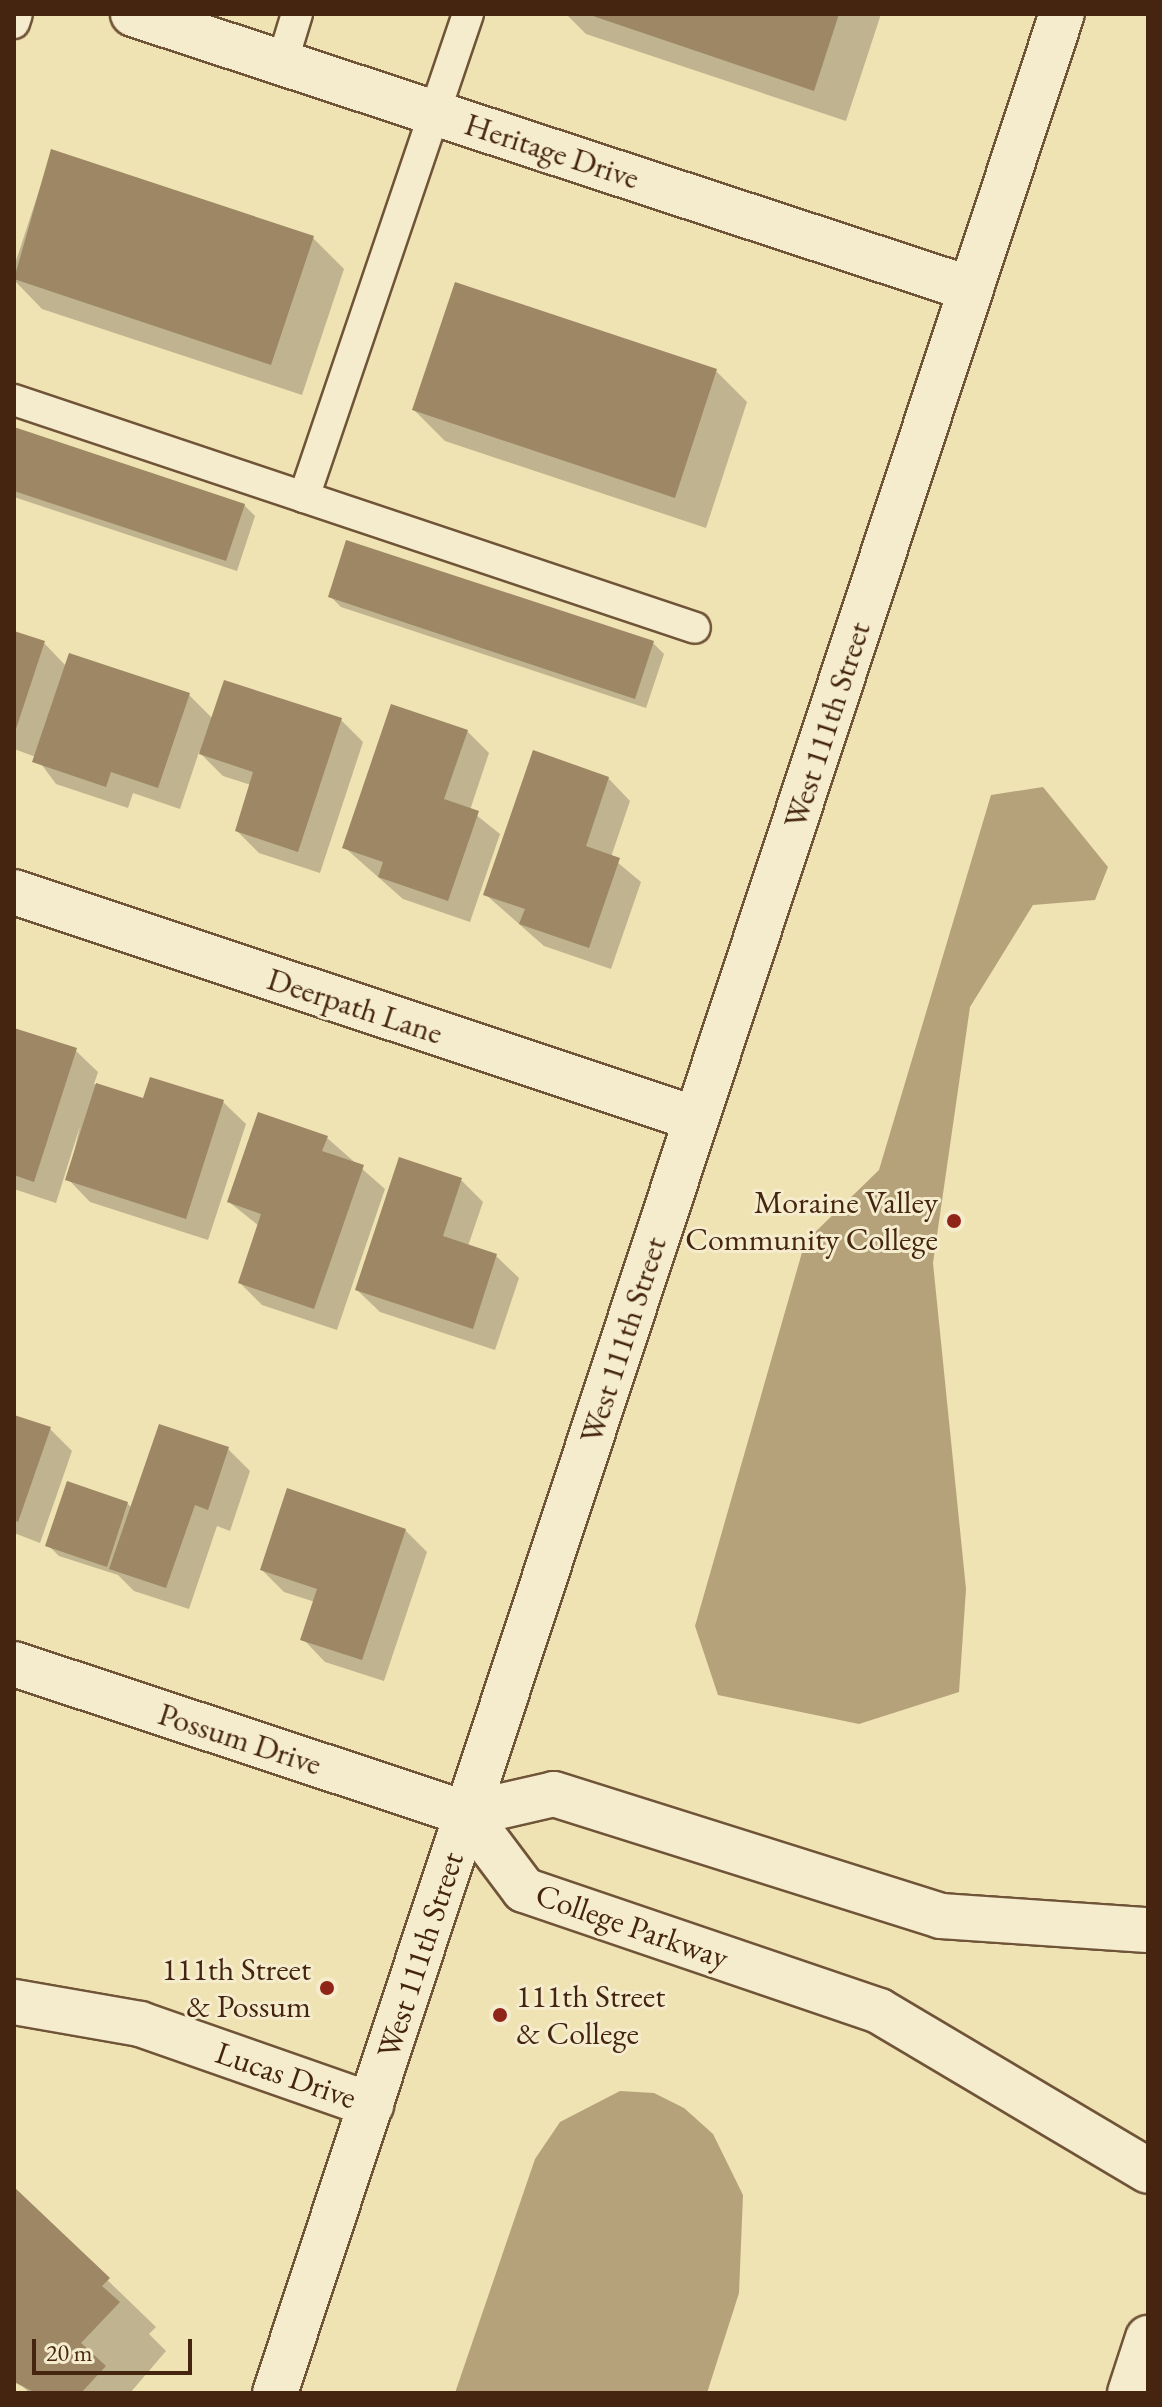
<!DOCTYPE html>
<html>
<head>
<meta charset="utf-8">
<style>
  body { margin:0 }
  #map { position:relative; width:1162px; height:2407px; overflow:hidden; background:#efe2b3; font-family:"EB Garamond",serif }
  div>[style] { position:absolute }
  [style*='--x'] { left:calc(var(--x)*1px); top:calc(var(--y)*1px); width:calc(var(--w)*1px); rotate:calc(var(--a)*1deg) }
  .water>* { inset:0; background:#b5a27b }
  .shadow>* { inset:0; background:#0003 }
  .building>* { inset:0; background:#9d8764 }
  .roads { filter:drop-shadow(2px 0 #705438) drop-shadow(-2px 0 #705438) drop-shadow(0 2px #705438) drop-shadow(0 -2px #705438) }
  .lane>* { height:30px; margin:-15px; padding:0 15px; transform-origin:15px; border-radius:15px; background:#f5ecce }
  .street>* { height:44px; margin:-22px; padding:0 22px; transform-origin:22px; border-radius:22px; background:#f5ecce }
  .secondary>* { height:44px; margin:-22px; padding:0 22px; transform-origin:22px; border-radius:22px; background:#f5ecce }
  .dots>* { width:22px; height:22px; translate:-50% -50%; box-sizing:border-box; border:4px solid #f5ecce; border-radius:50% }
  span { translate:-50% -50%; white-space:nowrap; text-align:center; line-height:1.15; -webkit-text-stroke:6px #f5ecce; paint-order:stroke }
  .street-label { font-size:32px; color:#45250f }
  .poi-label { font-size:32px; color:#45250f }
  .right { translate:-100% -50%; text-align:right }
  .left { translate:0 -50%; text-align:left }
  .frame { position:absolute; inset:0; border:16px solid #45250f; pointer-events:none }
  .scale { position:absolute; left:32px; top:2339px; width:160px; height:36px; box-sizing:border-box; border:4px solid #45250f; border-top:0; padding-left:10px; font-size:24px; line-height:28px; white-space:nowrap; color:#45250f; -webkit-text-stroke:6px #f5ecce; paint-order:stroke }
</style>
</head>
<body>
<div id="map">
  <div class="water">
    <i style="clip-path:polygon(1043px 787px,1108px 867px,1095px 900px,1033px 905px,970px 1007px,933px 1263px,966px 1589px,959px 1692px,859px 1724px,718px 1695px,695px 1626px,805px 1242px,879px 1170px,991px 795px)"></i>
    <i style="clip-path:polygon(620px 2091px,654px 2093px,684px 2108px,713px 2134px,743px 2195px,739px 2293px,707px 2393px,455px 2393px,535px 2159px,560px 2122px)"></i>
  </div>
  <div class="shadow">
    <i style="clip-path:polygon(566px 14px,881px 14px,846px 121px,586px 34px)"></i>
    <i style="clip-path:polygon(52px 151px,313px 238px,344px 269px,302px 395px,42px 309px,14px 280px,14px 267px)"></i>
    <i style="clip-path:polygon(716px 371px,747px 402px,706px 528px,445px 441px,414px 410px)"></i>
    <i style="clip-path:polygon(14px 430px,244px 505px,255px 516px,237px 571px,14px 497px)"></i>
    <i style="clip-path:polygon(348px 542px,653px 643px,664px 654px,646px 708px,341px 607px,330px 596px)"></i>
    <i style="clip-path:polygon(14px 633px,44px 643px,66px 666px,189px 695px,213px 719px,341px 720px,363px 742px,320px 873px,259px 853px,237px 831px,251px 785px,223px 776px,199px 752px,180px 809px,133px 793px,128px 808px,56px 784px,36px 757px,14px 749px)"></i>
    <i style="clip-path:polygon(467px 731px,489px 753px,470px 810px,500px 834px,470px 922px,403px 899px,344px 847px)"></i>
    <i style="clip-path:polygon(608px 778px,630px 801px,611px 857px,641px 882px,611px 969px,544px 946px,485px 894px)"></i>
    <i style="clip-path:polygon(14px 1032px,75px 1050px,98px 1072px,94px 1084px,145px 1101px,151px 1079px,223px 1102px,246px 1124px,208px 1240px,90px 1202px,68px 1179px,80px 1126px,56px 1203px,14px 1189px)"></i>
    <i style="clip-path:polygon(326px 1137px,385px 1189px,337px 1330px,262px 1305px,240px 1283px,259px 1226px,229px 1202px)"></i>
    <i style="clip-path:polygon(461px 1180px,483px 1202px,468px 1246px,496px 1256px,519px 1278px,495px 1350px,380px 1312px,357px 1290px)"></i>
    <i style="clip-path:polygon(14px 1417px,50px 1429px,72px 1451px,40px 1543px,14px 1533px)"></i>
    <i style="clip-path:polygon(228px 1449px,250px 1471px,230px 1531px,217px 1526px,189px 1609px,134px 1591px,118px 1575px,59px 1556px,48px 1545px,127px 1503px,132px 1508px)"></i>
    <i style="clip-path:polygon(405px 1530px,427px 1552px,384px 1681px,325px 1662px,303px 1639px,315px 1602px,284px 1592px,262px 1570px)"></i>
    <i style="clip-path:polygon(14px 2190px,156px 2327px,149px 2334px,166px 2351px,130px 2393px,30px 2393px,14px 2379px)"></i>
  </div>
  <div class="building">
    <i style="clip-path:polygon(587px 14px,839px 14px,814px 91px)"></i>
    <i style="clip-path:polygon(51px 149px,314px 236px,271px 365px,14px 279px)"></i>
    <i style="clip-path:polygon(455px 282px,717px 369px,675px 498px,412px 410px)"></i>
    <i style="clip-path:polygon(14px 427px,245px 504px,226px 561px,14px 491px)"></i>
    <i style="clip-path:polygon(346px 540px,654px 641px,635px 699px,328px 597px)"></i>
    <i style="clip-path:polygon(14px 631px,45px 641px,15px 732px,14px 731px)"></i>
    <i style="clip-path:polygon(69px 653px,190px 693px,158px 788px,111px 772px,106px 787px,32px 762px)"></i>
    <i style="clip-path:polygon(224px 680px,342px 718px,298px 852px,235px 831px,253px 772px,199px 754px)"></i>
    <i style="clip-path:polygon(391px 704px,468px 730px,444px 799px,479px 811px,448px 901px,378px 877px,383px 862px,342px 848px)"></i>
    <i style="clip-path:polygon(533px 750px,609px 777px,586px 846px,620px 858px,589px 948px,519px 924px,525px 909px,483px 895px)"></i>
    <i style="clip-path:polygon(14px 1028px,77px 1048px,34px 1182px,14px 1175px)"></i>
    <i style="clip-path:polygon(150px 1077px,224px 1100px,186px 1219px,65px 1180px,96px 1083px,143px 1098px)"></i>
    <i style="clip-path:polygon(258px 1112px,328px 1136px,322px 1151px,364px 1165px,314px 1309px,238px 1283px,261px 1214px,227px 1202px)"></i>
    <i style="clip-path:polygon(399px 1157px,462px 1178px,443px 1236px,497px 1254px,473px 1329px,355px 1290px)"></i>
    <i style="clip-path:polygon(14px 1415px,51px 1427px,18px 1522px,14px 1520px)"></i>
    <i style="clip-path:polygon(159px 1424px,229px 1447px,208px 1510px,195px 1505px,166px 1588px,109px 1569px)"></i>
    <i style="clip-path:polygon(67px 1481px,128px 1502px,107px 1567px,45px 1546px)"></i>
    <i style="clip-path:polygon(287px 1488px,406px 1529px,362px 1660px,300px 1640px,317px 1589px,260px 1570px)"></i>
    <i style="clip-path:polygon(14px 2187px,110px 2278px,102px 2286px,120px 2302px,81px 2343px,106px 2366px,81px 2393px,36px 2393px,14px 2382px)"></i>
  </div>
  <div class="roads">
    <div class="lane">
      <i style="--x:468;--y:14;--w:510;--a:108.75"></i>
      <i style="--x:304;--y:497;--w:412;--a:18.5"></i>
      <i style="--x:14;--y:23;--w:9;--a:-72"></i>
      <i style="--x:282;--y:63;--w:51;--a:-73"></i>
      <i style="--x:14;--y:400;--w:306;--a:18.5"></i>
    </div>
    <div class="street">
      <i style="--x:133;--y:14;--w:882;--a:18.17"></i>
      <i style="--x:14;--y:892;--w:719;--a:18.41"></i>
      <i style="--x:14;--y:1664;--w:477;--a:18.3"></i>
      <i style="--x:467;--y:1814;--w:95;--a:53.1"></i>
      <i style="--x:524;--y:1890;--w:375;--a:18.8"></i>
      <i style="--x:879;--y:2011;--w:313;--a:30.7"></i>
      <i style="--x:467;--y:1814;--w:89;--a:-12.9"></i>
      <i style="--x:554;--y:1794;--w:406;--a:17.5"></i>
      <i style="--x:941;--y:1916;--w:207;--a:3.9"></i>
      <i style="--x:14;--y:2002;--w:128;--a:9.9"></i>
      <i style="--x:140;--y:2024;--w:245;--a:19.3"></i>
      <i style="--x:1130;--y:2393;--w:58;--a:-71.9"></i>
    </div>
    <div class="secondary">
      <i style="--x:275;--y:2393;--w:2506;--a:-71.7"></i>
    </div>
  </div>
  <div class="dots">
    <i style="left:954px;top:1221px;background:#8f2418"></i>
    <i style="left:327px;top:1988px;background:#8f2418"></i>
    <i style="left:500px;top:2015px;background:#8f2418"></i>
  </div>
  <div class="street-label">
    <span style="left:552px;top:151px;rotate:18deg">Heritage Drive</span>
    <span style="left:827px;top:725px;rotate:-72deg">West 111th Street</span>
    <span style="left:355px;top:1006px;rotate:18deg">Deerpath Lane</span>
    <span style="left:623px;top:1340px;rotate:-72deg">West 111th Street</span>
    <span style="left:240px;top:1739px;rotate:18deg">Possum Drive</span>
    <span style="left:632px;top:1926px;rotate:19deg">College Parkway</span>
    <span style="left:420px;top:1955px;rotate:-72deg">West 111th Street</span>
    <span style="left:286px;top:2075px;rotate:19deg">Lucas Drive</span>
  </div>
  <div class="poi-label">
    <span class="right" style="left:938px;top:1221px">Moraine Valley<br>Community College</span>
    <span class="right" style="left:311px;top:1988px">111th Street<br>&amp; Possum</span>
    <span class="left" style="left:516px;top:2015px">111th Street<br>&amp; College</span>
  </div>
  <div class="frame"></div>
  <div class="scale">20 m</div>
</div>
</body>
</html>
